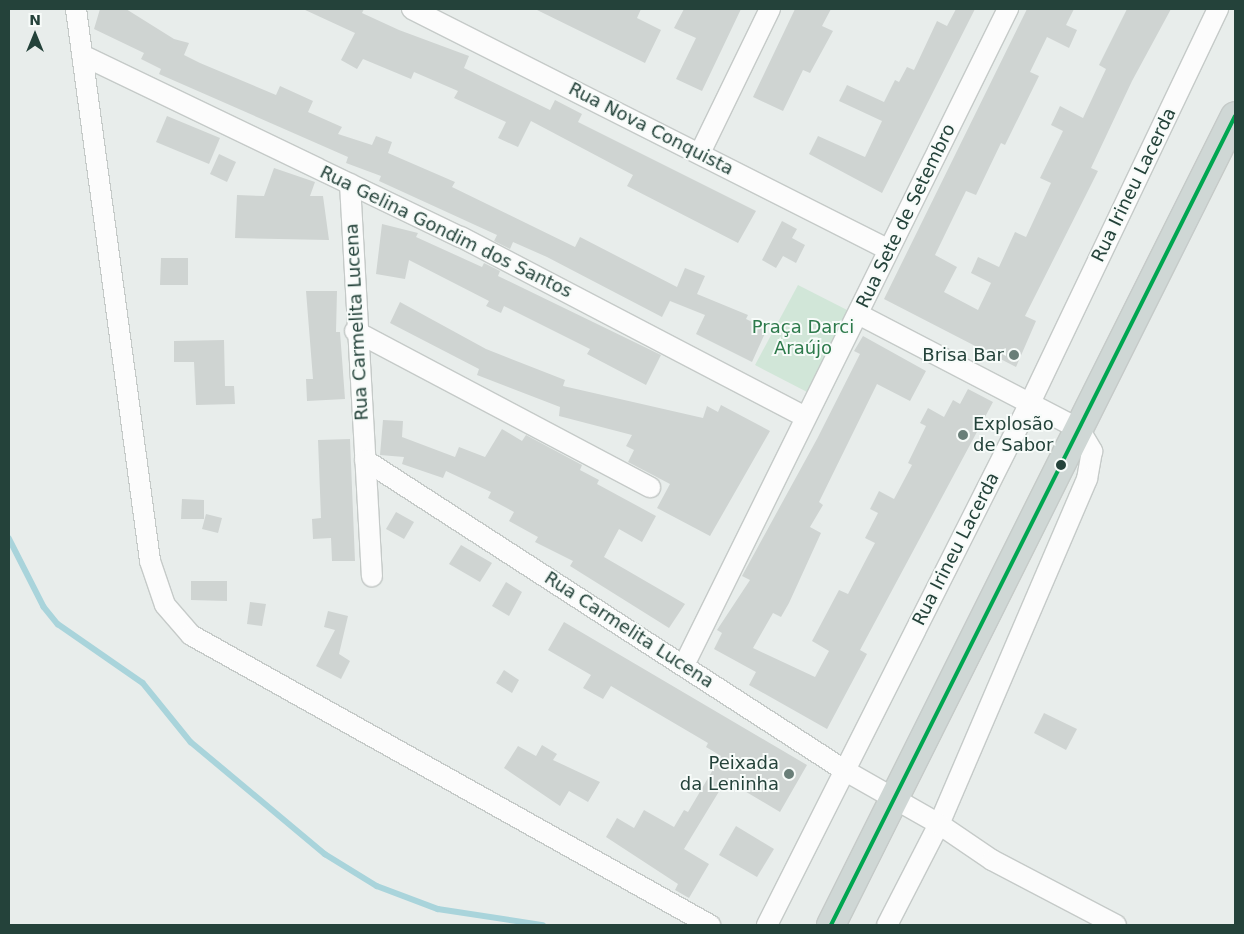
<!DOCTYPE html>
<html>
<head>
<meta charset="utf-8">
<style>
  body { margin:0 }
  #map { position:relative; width:1244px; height:934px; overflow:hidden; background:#e8edeb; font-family:"DejaVu Sans",sans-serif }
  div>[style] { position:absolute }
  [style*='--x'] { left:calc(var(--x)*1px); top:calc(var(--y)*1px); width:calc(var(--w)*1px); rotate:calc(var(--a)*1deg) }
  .green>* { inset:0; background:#d1e6d8 }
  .stream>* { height:5.5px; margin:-2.75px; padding:0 2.75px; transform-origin:2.75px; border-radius:2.75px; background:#a9d4db }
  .building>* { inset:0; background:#cfd4d2 }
  .roads { filter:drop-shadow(1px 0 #c5cac8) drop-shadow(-1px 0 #c5cac8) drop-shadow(0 1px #c5cac8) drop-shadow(0 -1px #c5cac8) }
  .street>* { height:20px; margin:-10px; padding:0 10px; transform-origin:10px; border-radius:10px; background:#fcfcfc }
  .primary>* { height:28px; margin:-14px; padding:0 14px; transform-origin:14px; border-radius:14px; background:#cfd7d5 }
  .bus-1>* { height:4px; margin:-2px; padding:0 2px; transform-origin:2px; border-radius:2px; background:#00a651 }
  .dots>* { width:14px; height:14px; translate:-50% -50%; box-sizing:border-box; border:2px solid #f7fbf9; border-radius:50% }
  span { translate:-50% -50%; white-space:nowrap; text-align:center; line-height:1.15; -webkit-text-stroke:4px #f7fbf9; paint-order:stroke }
  .street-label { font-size:18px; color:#24423a }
  .park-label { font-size:18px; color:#2d7a4b }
  .poi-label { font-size:18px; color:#24423a }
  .right { translate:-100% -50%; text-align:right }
  .left { translate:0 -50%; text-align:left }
  .frame { position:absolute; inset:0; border:10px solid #24423a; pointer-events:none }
  .north { position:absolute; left:10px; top:10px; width:50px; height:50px; -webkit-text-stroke:4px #f7fbf9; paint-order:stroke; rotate:0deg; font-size:14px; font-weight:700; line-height:20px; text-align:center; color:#24423a }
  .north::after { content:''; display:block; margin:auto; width:18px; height:22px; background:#24423a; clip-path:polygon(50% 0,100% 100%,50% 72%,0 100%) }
</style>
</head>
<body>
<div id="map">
  <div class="green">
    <i style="clip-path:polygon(798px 285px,851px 312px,809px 393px,755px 365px)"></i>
  </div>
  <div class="stream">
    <i style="--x:9;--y:538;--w:77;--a:63.1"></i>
    <i style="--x:44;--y:607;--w:22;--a:51"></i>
    <i style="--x:58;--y:624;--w:103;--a:34.8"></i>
    <i style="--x:143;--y:683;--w:76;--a:50.9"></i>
    <i style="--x:191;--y:742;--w:175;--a:39.9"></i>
    <i style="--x:325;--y:854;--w:61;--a:31.6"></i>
    <i style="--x:377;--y:886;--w:65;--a:20.7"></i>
    <i style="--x:438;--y:909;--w:106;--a:8.7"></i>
  </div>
  <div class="building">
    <i style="clip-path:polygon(100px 9px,126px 9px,174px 39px,189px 43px,184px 55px,200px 63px,276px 95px,280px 86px,313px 101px,308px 112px,342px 127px,338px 134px,372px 145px,376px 136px,392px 142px,388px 153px,455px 182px,452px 187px,575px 247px,580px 237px,677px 287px,685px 268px,705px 276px,697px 294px,748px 315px,746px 319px,767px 329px,752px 362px,696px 334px,705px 315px,670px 301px,662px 317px,547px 257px,513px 242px,510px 249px,494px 241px,497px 235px,379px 181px,381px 176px,346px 163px,348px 157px,159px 74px,161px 69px,141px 59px,144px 53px,94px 29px)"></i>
    <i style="clip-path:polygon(303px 9px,364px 9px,362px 13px,399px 30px,469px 56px,464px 68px,550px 110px,555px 100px,582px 114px,578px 122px,756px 211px,738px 243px,627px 186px,633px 175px,531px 121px,518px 147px,498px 138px,506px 122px,454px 98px,458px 91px,414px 72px,411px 79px,363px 59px,357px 69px,341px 60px,355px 33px)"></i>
    <i style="clip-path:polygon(535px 9px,641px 9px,637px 18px,661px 30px,645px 63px)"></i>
    <i style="clip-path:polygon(684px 9px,741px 9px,702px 91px,676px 79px,696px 38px,674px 28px)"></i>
    <i style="clip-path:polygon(795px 9px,831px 9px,822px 26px,833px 31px,810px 73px,803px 70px,783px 111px,753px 97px)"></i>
    <i style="clip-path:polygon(956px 9px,975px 9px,882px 193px,809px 154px,818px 136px,865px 157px,882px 121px,839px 101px,847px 85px,884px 102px,895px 80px,899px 82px,907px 67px,914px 70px,937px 21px,947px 26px)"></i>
    <i style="clip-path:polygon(1027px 9px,1074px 9px,1066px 25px,1077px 30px,1069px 48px,1047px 37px,1030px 72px,1039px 76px,1005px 145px,1001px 143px,976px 195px,966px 191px,935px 255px,957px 267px,944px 292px,978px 310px,991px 283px,971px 273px,978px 257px,999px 267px,1015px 232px,1026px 237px,1051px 183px,1040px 178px,1063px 131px,1051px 125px,1060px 106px,1083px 118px,1106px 69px,1099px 65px,1127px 9px,1171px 9px,1132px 81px,1091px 168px,1098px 171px,1025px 316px,1036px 321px,1016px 367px,884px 299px)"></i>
    <i style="clip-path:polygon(167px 116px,220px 138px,209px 164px,156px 142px)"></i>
    <i style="clip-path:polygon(219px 154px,236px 162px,227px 182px,210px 174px)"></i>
    <i style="clip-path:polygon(274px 168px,315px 182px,310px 196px,323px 196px,329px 240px,235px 238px,237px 195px,264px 196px)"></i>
    <i style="clip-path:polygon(782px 221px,797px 229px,792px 238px,805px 245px,796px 263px,783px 256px,776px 268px,762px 260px)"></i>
    <i style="clip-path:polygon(382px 224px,418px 233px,416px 237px,482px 267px,484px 263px,500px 271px,498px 276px,661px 355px,646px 385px,587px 354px,590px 349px,504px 306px,501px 313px,486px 306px,489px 301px,409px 260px,405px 279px,376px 274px)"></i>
    <i style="clip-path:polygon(161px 258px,188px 258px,188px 285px,160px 285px)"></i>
    <i style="clip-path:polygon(306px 291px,337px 291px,336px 332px,340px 332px,345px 399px,307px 401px,306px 379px,313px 379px)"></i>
    <i style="clip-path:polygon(400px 302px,486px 349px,565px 380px,563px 386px,703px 418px,707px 406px,718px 412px,721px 405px,770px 431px,710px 536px,657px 508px,670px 484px,628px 462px,634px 450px,626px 446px,632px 435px,559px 416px,560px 407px,477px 375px,479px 369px,390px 323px)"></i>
    <i style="clip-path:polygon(863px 336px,926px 371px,910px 401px,877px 384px,819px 502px,823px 505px,810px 527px,821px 533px,789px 603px,781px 617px,773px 613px,753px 648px,815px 677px,829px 651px,812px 641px,839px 590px,848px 594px,869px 554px,875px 543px,865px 538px,878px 513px,870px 509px,879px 491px,894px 499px,912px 465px,908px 463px,926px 426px,920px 423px,928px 408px,944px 417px,953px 400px,960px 404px,968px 389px,993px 402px,860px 650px,867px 654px,827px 729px,749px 685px,756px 672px,714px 649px,722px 633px,717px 630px,750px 580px,742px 576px,817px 439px,860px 354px,854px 351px)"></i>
    <i style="clip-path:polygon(224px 340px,225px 386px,234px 386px,235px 404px,196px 405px,194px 362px,174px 362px,174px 341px)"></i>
    <i style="clip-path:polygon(383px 420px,403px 421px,402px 437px,455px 457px,459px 447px,485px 457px,502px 429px,522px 441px,526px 435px,582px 465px,580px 470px,599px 480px,597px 484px,656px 516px,642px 542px,619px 529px,604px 557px,685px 604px,669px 628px,570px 566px,573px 561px,535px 542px,538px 537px,509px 521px,514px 512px,488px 498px,491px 492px,446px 471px,443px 478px,402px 464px,404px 457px,380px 455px)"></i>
    <i style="clip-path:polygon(350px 439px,355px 561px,332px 561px,331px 538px,313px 539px,312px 519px,321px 518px,318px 440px)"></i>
    <i style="clip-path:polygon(182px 499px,204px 500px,204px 519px,181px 519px)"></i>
    <i style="clip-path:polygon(396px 512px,414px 522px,404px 539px,386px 529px)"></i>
    <i style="clip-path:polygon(206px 514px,222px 518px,218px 533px,202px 529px)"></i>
    <i style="clip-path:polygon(461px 545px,492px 563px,480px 582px,449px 564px)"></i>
    <i style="clip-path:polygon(191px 581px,227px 581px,227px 601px,191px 600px)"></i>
    <i style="clip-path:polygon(506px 582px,522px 592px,509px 616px,492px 606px)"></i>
    <i style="clip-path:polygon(250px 602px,266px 604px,262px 626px,247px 624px)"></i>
    <i style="clip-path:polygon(328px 611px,348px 616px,339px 654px,350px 661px,341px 679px,316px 666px,335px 630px,324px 627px)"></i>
    <i style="clip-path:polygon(564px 622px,807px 765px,780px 812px,726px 780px,684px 849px,709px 864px,689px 898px,675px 890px,678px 884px,606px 837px,617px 818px,634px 828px,644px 810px,674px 827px,684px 810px,688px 812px,721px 756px,706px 747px,708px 743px,611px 686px,603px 699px,583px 688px,591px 675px,548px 650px)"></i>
    <i style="clip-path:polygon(504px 670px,519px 680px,512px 693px,496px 683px)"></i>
    <i style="clip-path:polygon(1044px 713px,1077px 729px,1066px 750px,1034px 733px)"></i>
    <i style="clip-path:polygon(542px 745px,557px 754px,553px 760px,600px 782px,588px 802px,569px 791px,560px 806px,504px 768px,518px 746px,536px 756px)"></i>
    <i style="clip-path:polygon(736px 826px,774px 849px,757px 877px,719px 855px)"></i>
  </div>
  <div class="roads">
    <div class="street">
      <i style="--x:76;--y:9;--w:557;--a:82.36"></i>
      <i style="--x:150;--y:561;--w:46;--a:71.2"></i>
      <i style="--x:165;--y:605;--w:40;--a:49"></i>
      <i style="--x:191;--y:635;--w:595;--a:29.2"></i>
      <i style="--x:412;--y:9;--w:534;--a:26.8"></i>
      <i style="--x:82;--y:55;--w:420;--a:25.7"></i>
      <i style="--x:461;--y:237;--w:388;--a:27.6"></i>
      <i style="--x:700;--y:153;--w:160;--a:-64.1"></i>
      <i style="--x:350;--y:184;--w:393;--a:86.8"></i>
      <i style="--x:858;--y:314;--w:249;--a:27.5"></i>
      <i style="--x:1079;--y:429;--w:26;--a:59"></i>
      <i style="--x:1092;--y:451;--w:28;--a:100"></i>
      <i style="--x:1087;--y:479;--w:375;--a:113.2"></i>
      <i style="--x:939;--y:824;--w:114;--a:117.2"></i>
      <i style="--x:355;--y:331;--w:334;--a:27.9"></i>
      <i style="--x:365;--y:460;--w:571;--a:32.91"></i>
      <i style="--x:844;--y:770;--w:109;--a:29.6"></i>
      <i style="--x:939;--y:824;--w:64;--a:34.2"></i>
      <i style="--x:992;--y:860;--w:140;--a:27.7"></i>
      <i style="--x:684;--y:665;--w:732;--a:-63.72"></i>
      <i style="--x:767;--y:925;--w:585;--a:-63.26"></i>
      <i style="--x:1030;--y:403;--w:437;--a:-64.5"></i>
    </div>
    <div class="primary">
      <i style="--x:831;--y:925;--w:904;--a:-63.46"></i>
    </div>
  </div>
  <div class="bus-1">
    <i style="--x:831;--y:925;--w:904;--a:-63.46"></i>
  </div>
  <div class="dots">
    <i style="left:1014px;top:355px;background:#697e78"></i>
    <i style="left:963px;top:435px;background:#697e78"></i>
    <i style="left:1061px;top:465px;background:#24423a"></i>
    <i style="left:789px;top:774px;background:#697e78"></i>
  </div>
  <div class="street-label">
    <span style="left:651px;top:129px;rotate:27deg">Rua Nova Conquista</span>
    <span style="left:1134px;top:185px;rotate:-64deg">Rua Irineu Lacerda</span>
    <span style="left:906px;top:216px;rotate:-64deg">Rua Sete de Setembro</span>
    <span style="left:446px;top:232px;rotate:26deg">Rua Gelina Gondim dos Santos</span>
    <span style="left:357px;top:322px;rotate:-93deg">Rua Carmelita Lucena</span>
    <span style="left:956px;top:549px;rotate:-63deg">Rua Irineu Lacerda</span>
    <span style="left:629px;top:630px;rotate:33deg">Rua Carmelita Lucena</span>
  </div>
  <div class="park-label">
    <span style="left:803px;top:338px">Praça Darci<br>Araújo</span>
  </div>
  <div class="poi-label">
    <span class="right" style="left:1004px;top:355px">Brisa Bar</span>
    <span class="left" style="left:973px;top:435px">Explosão<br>de Sabor</span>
    <span class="right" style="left:779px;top:774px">Peixada<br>da Leninha</span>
  </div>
  <div class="frame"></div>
  <div class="north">N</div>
</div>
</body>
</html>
